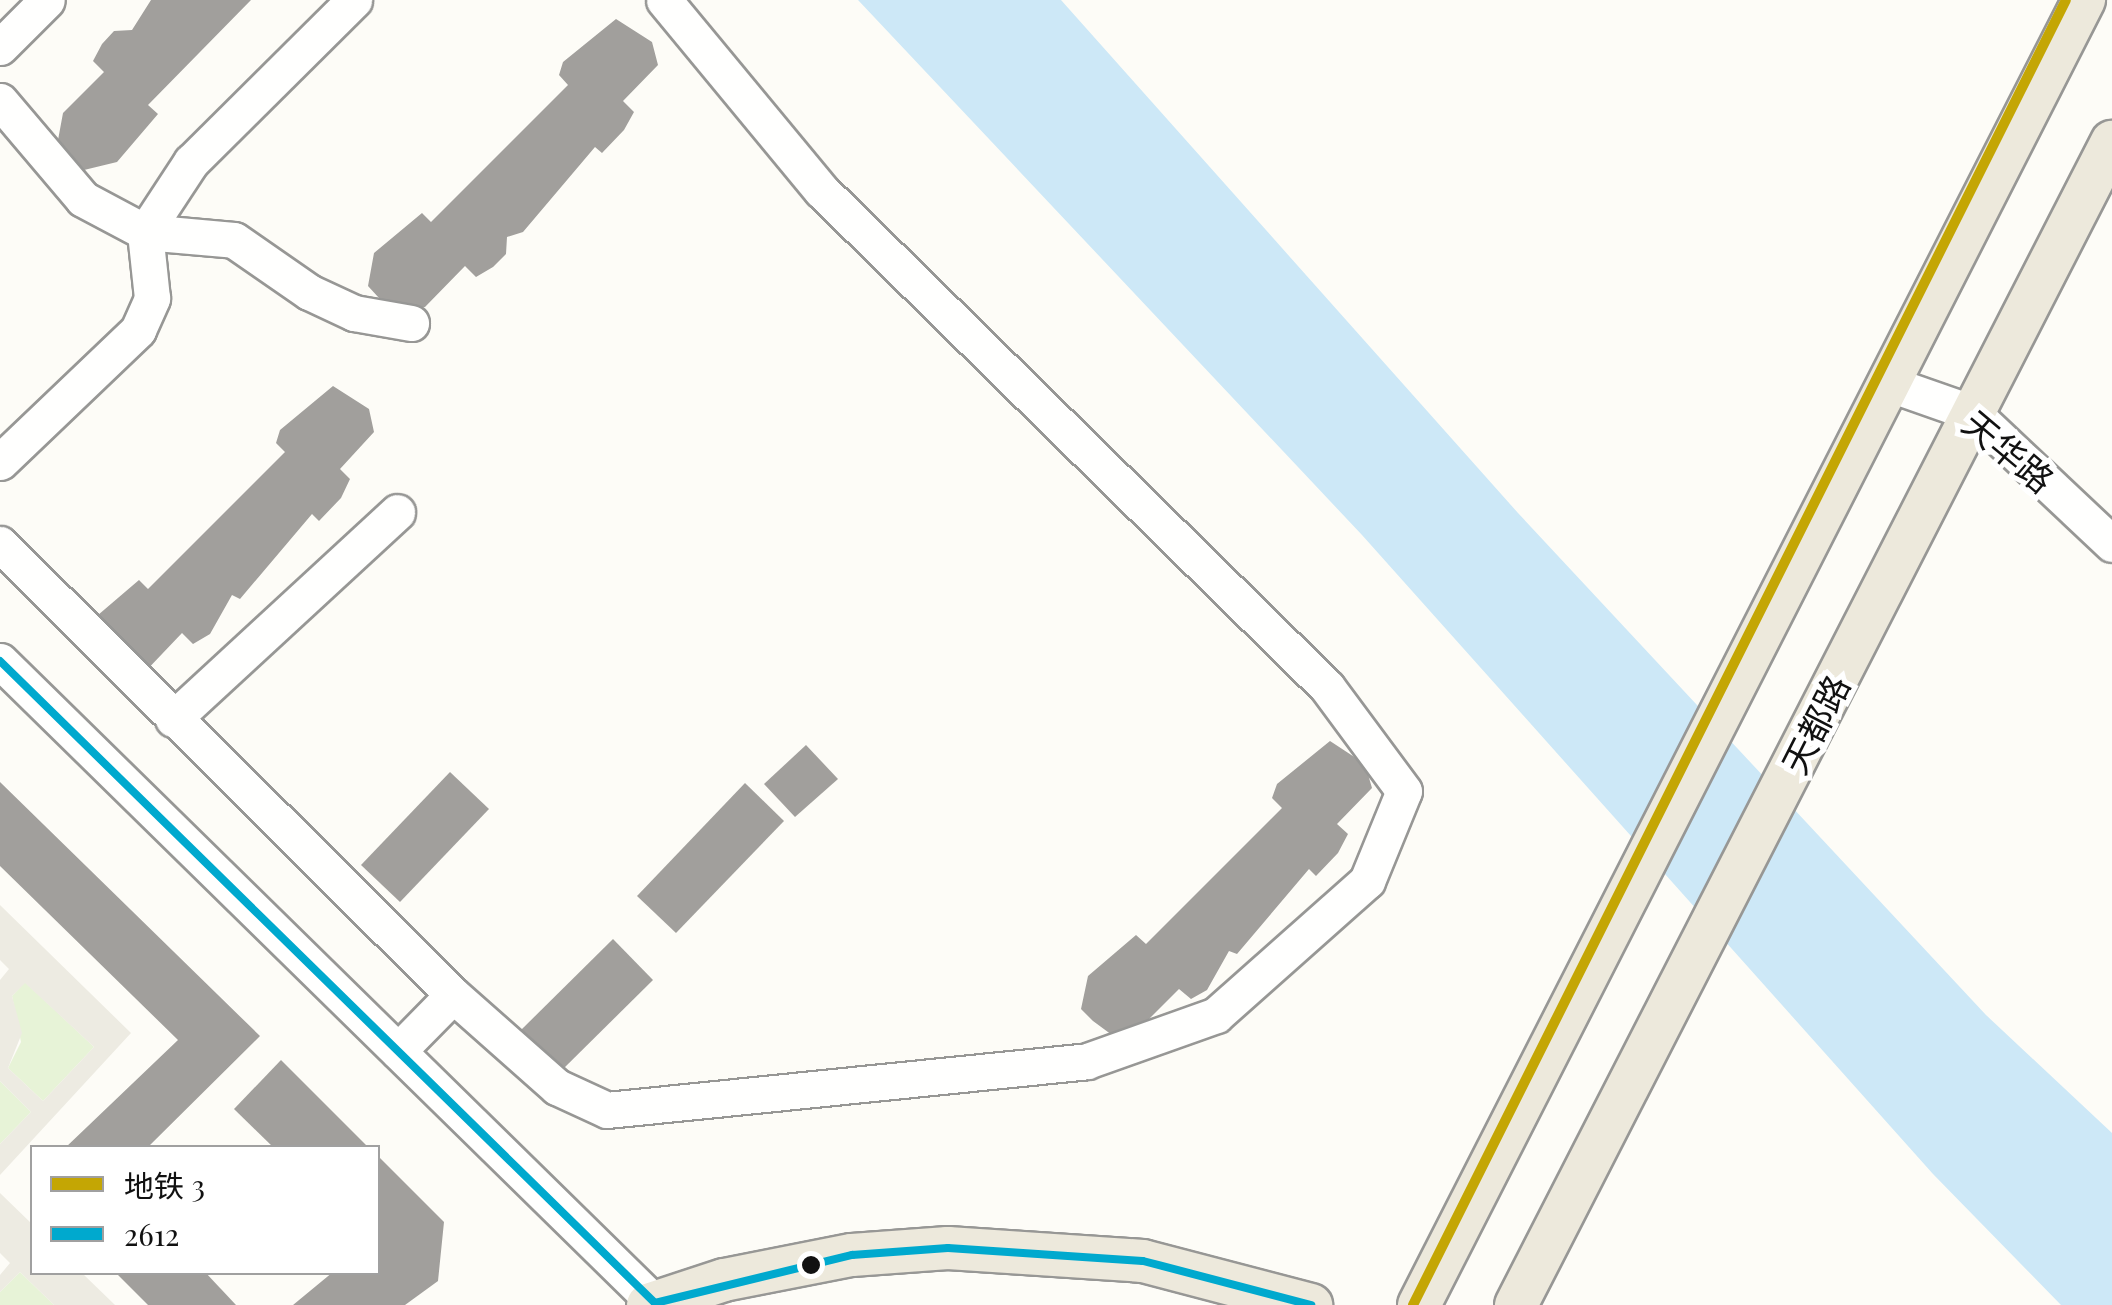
<!DOCTYPE html>
<html>
<head>
<meta charset="utf-8">
<style>
  body { margin:0 }
  #map { position:relative; width:2112px; height:1305px; overflow:hidden; background:#fdfcf7; font-family:"Playfair Display","Noto Sans SC",serif }
  div>[style] { position:absolute }
  [style*='--x'] { left:calc(var(--x)*1px); top:calc(var(--y)*1px); width:calc(var(--w)*1px); rotate:calc(var(--a)*1deg) }
  .green>* { inset:0; background:#e7f3d7 }
  .plaza>* { inset:0; background:#edebe2 }
  .water>* { inset:0; background:#cde8f7 }
  .building>* { inset:0; background:#a19f9c }
  .roads { filter:drop-shadow(2px 0 #979795) drop-shadow(-2px 0 #979795) drop-shadow(0 2px #979795) drop-shadow(0 -2px #979795) }
  .minor>* { height:35px; margin:-17.5px; padding:0 17.5px; transform-origin:17.5px; border-radius:17.5px; background:#fffffe }
  .major>* { height:42px; margin:-21px; padding:0 21px; transform-origin:21px; border-radius:21px; background:#ede9dc }
  .bus-1>* { height:8px; margin:-4px; padding:0 4px; transform-origin:4px; border-radius:4px; background:#00a9ce }
  .metro-1>* { height:10px; margin:-5px; padding:0 5px; transform-origin:5px; border-radius:5px; background:#c4a604 }
  .dots>* { width:28px; height:28px; translate:-50% -50%; box-sizing:border-box; border:5px solid #fff; border-radius:50% }
  span { translate:-50% -50%; white-space:nowrap; text-align:center; line-height:1.15; -webkit-text-stroke:10px #fff; paint-order:stroke }
  .street-label { font-size:35px; color:#111 }
  .legend { position:absolute; left:30px; top:1145px; width:350px; height:130px; box-sizing:border-box; background:#fff; border:2px solid #a0a0a0; margin:0; padding:12px 18px; list-style:none; font-size:30px; color:#111 }
  .legend li { display:flex; align-items:center; gap:20px; height:50px }
  .legend b { width:50px; border:2px solid #a0a0a0 }
</style>
</head>
<body>
<div id="map">
  <div class="green">
    <i style="clip-path:polygon(25px 982px,94px 1047px,43px 1101px,8px 1068px,21px 1042px,12px 996px)"></i>
    <i style="clip-path:polygon(0 1081px,31px 1112px,0 1144px)"></i>
    <i style="clip-path:polygon(20px 1272px,54px 1305px,0 1305px,0 1292px)"></i>
  </div>
  <div class="plaza">
    <i style="clip-path:polygon(evenodd,0 905px,131px 1033px,0 1175px,0 1144px,31px 1112px,0 1081px,0 980px,9px 969px,0 960px,0 905px,25px 983px,94px 1047px,43px 1101px,8px 1068px,22px 1033px,12px 996px,25px 983px)"></i>
    <i style="clip-path:polygon(0 1193px,32px 1224px,32px 1272px,82px 1273px,115px 1305px,54px 1305px,20px 1272px,0 1292px,0 1275px,10px 1263px,0 1253px)"></i>
  </div>
  <div class="water">
    <i style="clip-path:polygon(858px 0,1061px 0,1518px 513px,1986px 1015px,2112px 1133px,2112px 1305px,2061px 1305px,1933px 1174px,1362px 535px)"></i>
  </div>
  <div class="building">
    <i style="clip-path:polygon(151px 0,251px 0,148px 105px,158px 114px,117px 162px,84px 170px,58px 140px,63px 113px,104px 72px,93px 61px,102px 44px,114px 31px,132px 30px)"></i>
    <i style="clip-path:polygon(616px 19px,652px 42px,658px 65px,623px 101px,634px 112px,624px 130px,602px 153px,595px 147px,523px 232px,507px 237px,506px 254px,493px 267px,476px 277px,465px 266px,425px 307px,398px 312px,379px 298px,368px 286px,374px 253px,422px 213px,431px 222px,568px 85px,559px 75px,563px 62px)"></i>
    <i style="clip-path:polygon(333px 386px,369px 409px,374px 432px,340px 469px,350px 479px,341px 498px,319px 521px,312px 514px,240px 599px,232px 595px,210px 634px,193px 644px,182px 633px,142px 675px,96px 665px,85px 654px,91px 621px,139px 580px,148px 589px,285px 452px,276px 443px,280px 430px)"></i>
    <i style="clip-path:polygon(1330px 741px,1365px 764px,1372px 788px,1337px 824px,1348px 834px,1338px 853px,1316px 876px,1309px 869px,1237px 954px,1229px 951px,1207px 990px,1191px 999px,1179px 989px,1138px 1030px,1112px 1035px,1093px 1021px,1081px 1009px,1088px 976px,1136px 935px,1146px 944px,1282px 808px,1272px 798px,1277px 784px)"></i>
    <i style="clip-path:polygon(806px 745px,838px 779px,795px 817px,764px 784px)"></i>
    <i style="clip-path:polygon(450px 772px,489px 809px,400px 902px,361px 865px)"></i>
    <i style="clip-path:polygon(0 782px,260px 1036px,147px 1148px,65px 1148px,178px 1040px,0 866px)"></i>
    <i style="clip-path:polygon(745px 783px,784px 821px,676px 933px,637px 896px)"></i>
    <i style="clip-path:polygon(613px 939px,653px 980px,560px 1072px,520px 1031px)"></i>
    <i style="clip-path:polygon(281px 1060px,369px 1148px,274px 1148px,234px 1109px)"></i>
    <i style="clip-path:polygon(378px 1156px,444px 1222px,438px 1281px,405px 1305px,293px 1305px,333px 1272px,378px 1272px)"></i>
    <i style="clip-path:polygon(115px 1272px,205px 1272px,236px 1305px,148px 1305px)"></i>
  </div>
  <div class="roads">
    <div class="minor">
      <i style="--x:0;--y:47;--w:66;--a:-45"></i>
      <i style="--x:0;--y:101;--w:128;--a:49.7"></i>
      <i style="--x:83;--y:199;--w:70;--a:28"></i>
      <i style="--x:145;--y:232;--w:89;--a:5.1"></i>
      <i style="--x:234;--y:240;--w:91;--a:34.7"></i>
      <i style="--x:309;--y:292;--w:50;--a:25"></i>
      <i style="--x:354;--y:313;--w:58;--a:10"></i>
      <i style="--x:1890;--y:384;--w:88;--a:19.3"></i>
      <i style="--x:1973;--y:413;--w:191;--a:43.3"></i>
      <i style="--x:0;--y:462;--w:191;--a:-43.7"></i>
      <i style="--x:138;--y:330;--w:35;--a:-66"></i>
      <i style="--x:152;--y:298;--w:66;--a:-96.1"></i>
      <i style="--x:145;--y:232;--w:84;--a:-56.7"></i>
      <i style="--x:191;--y:162;--w:230;--a:-44.8"></i>
      <i style="--x:0;--y:544;--w:639;--a:44.87"></i>
      <i style="--x:453;--y:995;--w:139;--a:41.5"></i>
      <i style="--x:557;--y:1087;--w:55;--a:24.7"></i>
      <i style="--x:607;--y:1110;--w:482;--a:-5.8"></i>
      <i style="--x:1087;--y:1061;--w:137;--a:-19.6"></i>
      <i style="--x:1216;--y:1015;--w:202;--a:-41.6"></i>
      <i style="--x:1367;--y:881;--w:97;--a:-67.7"></i>
      <i style="--x:1404;--y:791;--w:129;--a:-126.5"></i>
      <i style="--x:1327;--y:687;--w:709;--a:-135.51"></i>
      <i style="--x:821;--y:190;--w:246;--a:-129.6"></i>
      <i style="--x:0;--y:661;--w:917;--a:44.43"></i>
      <i style="--x:173;--y:719;--w:305;--a:-42.7"></i>
      <i style="--x:398;--y:1051;--w:78;--a:-45.5"></i>
    </div>
    <div class="major">
      <i style="--x:648;--y:1305;--w:80;--a:-18.2"></i>
      <i style="--x:724;--y:1280;--w:130;--a:-11.1"></i>
      <i style="--x:852;--y:1255;--w:96;--a:-4.2"></i>
      <i style="--x:948;--y:1248;--w:195;--a:3.8"></i>
      <i style="--x:1143;--y:1261;--w:174;--a:14.7"></i>
      <i style="--x:1419;--y:1305;--w:1465;--a:-63"></i>
      <i style="--x:1516;--y:1305;--w:1307;--a:-62.87"></i>
    </div>
  </div>
  <div class="bus-1">
    <i style="--x:0;--y:661;--w:917;--a:44.43"></i>
    <i style="--x:655;--y:1303;--w:203;--a:-13.7"></i>
    <i style="--x:852;--y:1255;--w:96;--a:-4.2"></i>
    <i style="--x:948;--y:1248;--w:195;--a:3.8"></i>
    <i style="--x:1143;--y:1261;--w:174;--a:14.7"></i>
  </div>
  <div class="metro-1">
    <i style="--x:1413;--y:1305;--w:1459;--a:-63.42"></i>
  </div>
  <div class="dots">
    <i style="left:811px;top:1265px;background:#111"></i>
  </div>
  <div class="street-label">
    <span style="left:2009px;top:451px;rotate:40deg">天华路</span>
    <span style="left:1815px;top:724px;rotate:-63deg">天都路</span>
  </div>
  <ul class="legend">
  <li><b style="height:12px;background:#c4a604"></b>地铁 3</li>
  <li><b style="height:12px;background:#00a9ce"></b>2612</li>
  </ul>
</div>
</body>
</html>
